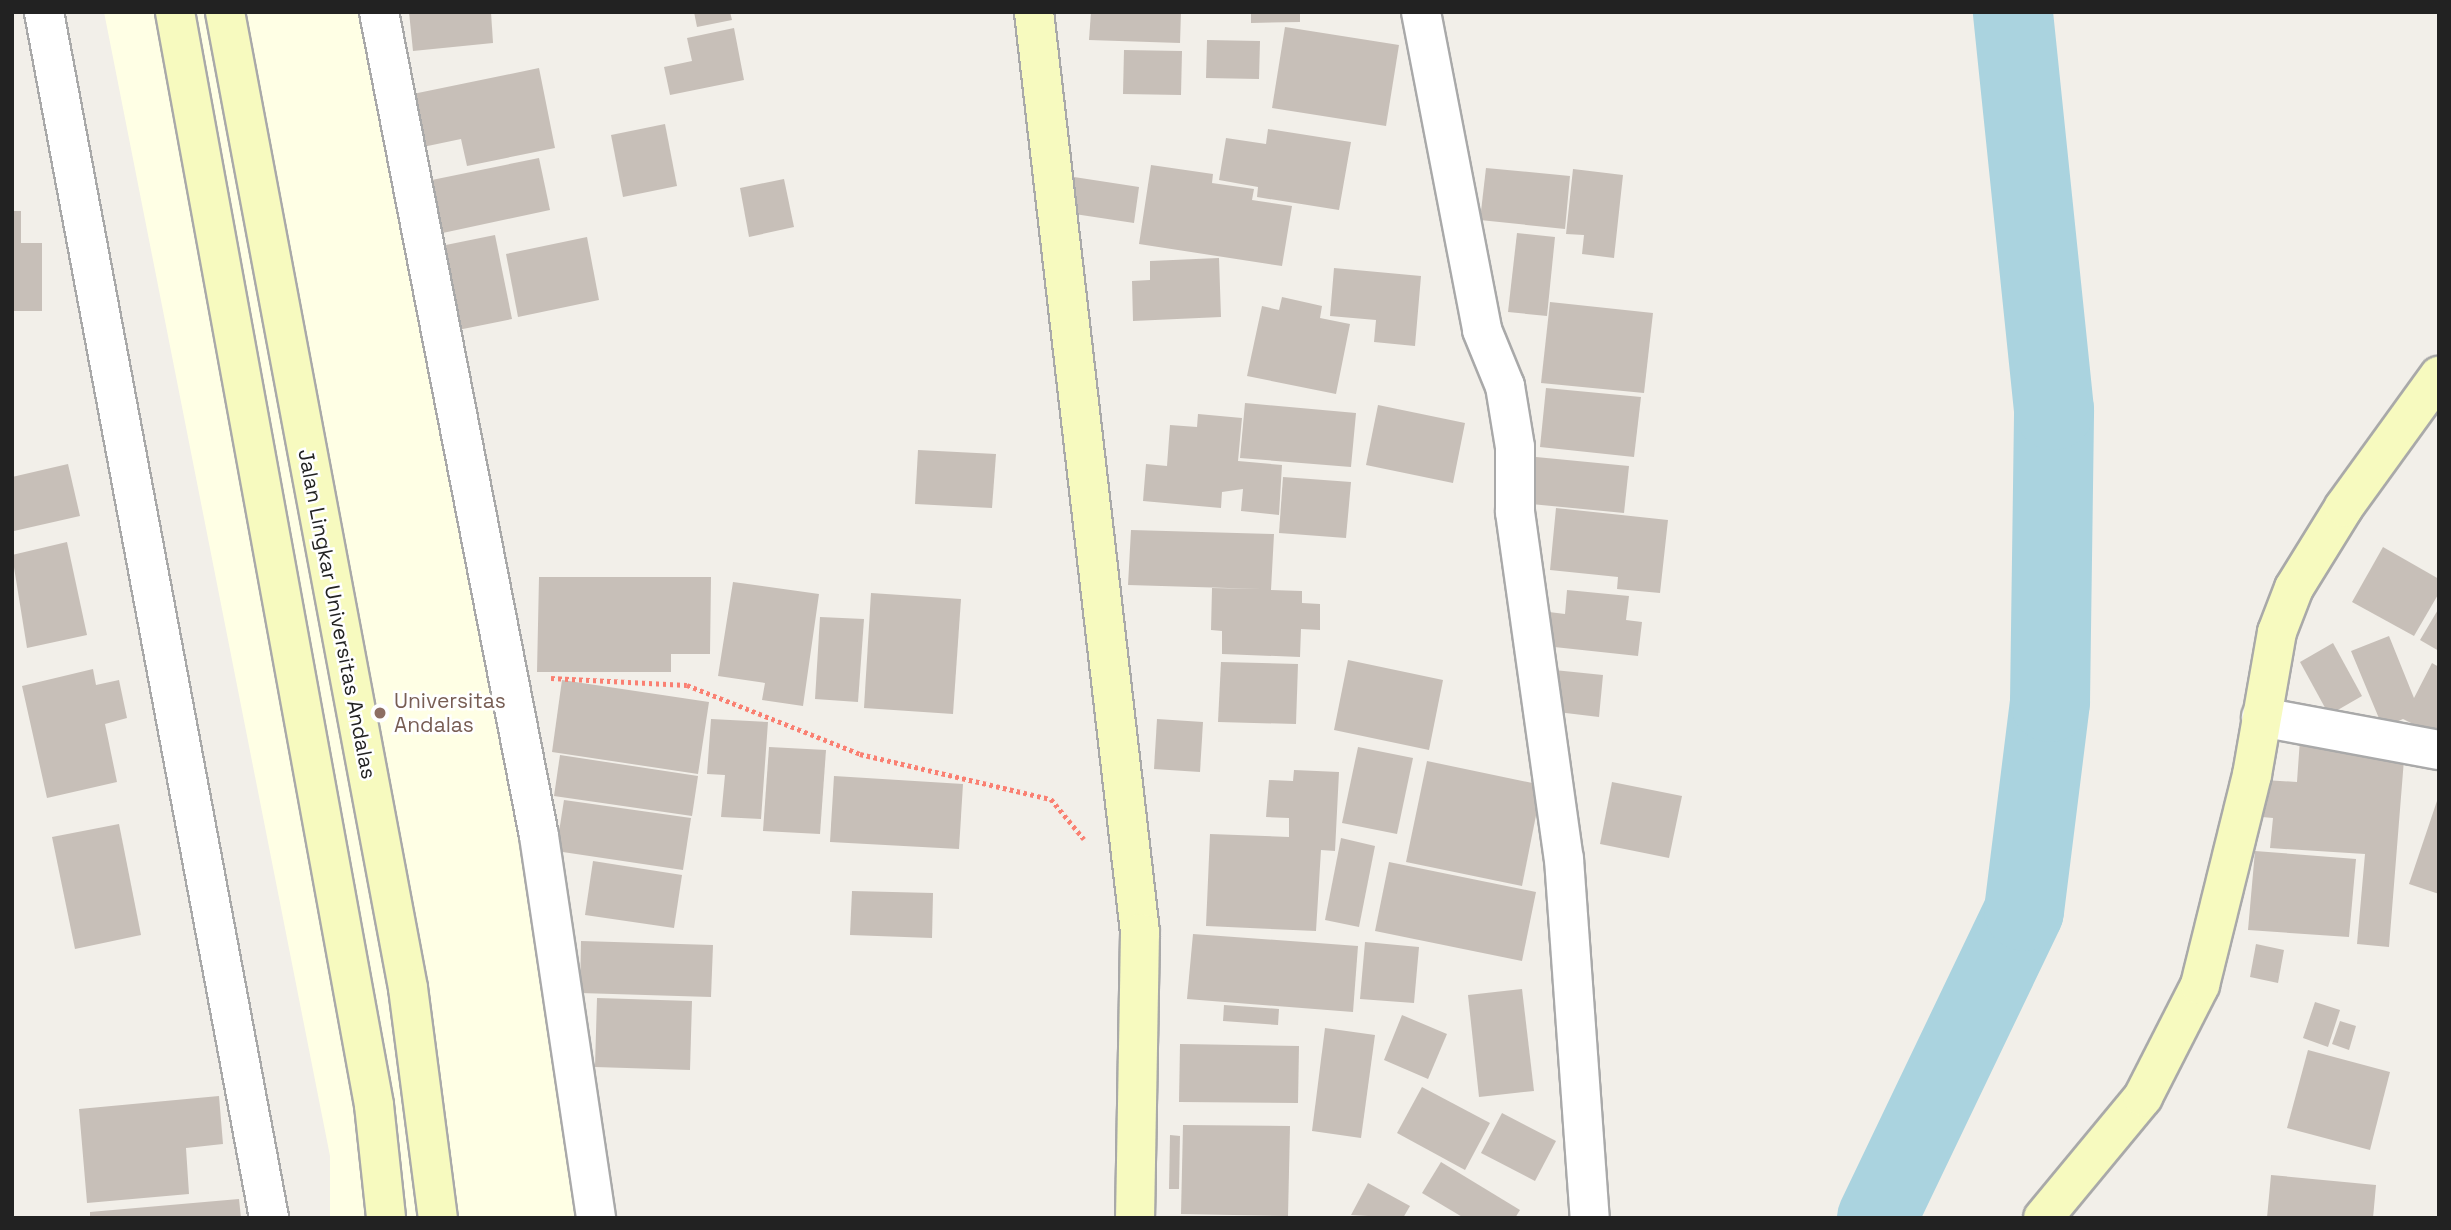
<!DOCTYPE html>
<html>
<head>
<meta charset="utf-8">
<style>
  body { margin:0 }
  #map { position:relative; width:2451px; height:1230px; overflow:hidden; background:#f2efe9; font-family:"Space Grotesk",sans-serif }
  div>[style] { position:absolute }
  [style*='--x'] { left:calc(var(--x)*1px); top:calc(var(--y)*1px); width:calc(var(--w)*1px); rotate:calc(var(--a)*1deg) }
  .education>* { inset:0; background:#ffffe5 }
  .river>* { height:80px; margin:-40px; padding:0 40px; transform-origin:40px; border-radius:40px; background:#aad3df }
  .building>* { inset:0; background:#c7bfb8 }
  .path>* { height:4.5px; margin-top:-2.25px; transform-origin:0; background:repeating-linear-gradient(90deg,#fa8072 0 3.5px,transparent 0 7px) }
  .roads { filter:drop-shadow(2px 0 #a9a9a9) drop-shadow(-2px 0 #a9a9a9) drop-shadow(0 2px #a9a9a9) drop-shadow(0 -2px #a9a9a9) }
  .street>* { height:38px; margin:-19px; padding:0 19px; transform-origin:19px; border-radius:19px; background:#fff }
  .secondary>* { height:38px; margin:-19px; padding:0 19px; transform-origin:19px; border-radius:19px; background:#f7fabf }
  .dots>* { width:19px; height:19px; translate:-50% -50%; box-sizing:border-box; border:4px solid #fff; border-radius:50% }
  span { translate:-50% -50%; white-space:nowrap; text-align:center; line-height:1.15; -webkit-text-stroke:5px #fff; paint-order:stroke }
  .street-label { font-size:21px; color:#222 }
  .education-label { font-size:21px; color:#785e54 }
  .left { translate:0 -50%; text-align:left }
  .frame { position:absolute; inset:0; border:14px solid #222; pointer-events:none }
</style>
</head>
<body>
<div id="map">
  <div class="education">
    <i style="clip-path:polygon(104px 12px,385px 12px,609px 1218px,330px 1218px,330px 1156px)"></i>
  </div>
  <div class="river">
    <i style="--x:1877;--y:1218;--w:340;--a:-64.4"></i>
    <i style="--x:2024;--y:911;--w:211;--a:-82.9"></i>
    <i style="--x:2050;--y:702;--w:292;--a:-89.2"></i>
    <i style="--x:2054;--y:410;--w:400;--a:-95.9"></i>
  </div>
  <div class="building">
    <i style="clip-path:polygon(409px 12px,491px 12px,493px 43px,413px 51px)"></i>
    <i style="clip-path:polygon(694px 12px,730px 12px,732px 20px,697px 27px)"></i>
    <i style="clip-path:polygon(1091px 12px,1181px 12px,1180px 43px,1089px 40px)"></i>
    <i style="clip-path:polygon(1251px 12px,1300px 12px,1300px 22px,1251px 23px)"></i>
    <i style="clip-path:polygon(1285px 27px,1399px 45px,1386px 126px,1272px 108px)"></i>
    <i style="clip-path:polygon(734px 28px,744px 80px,670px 95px,664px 67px,692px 61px,687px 38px)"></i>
    <i style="clip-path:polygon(1207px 40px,1260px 41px,1259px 79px,1206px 78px)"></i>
    <i style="clip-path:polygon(1124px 50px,1182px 51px,1181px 95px,1123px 94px)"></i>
    <i style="clip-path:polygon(539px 68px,555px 148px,467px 166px,461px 139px,418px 148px,408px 95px)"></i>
    <i style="clip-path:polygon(665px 124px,677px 186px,623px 197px,611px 135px)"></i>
    <i style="clip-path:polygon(1268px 129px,1351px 142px,1339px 210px,1257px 197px,1258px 187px,1219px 180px,1226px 138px,1266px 144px)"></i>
    <i style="clip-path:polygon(539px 158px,550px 210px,438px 234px,427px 181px)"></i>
    <i style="clip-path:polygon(1151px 165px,1213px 174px,1212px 183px,1254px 189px,1252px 200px,1292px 206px,1282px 266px,1139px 244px)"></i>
    <i style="clip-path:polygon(1486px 168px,1570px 176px,1565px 229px,1480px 220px)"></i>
    <i style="clip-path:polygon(1573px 169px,1623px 175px,1614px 258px,1582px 254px,1584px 235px,1566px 234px)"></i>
    <i style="clip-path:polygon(1074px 177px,1139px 187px,1134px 223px,1068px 213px)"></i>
    <i style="clip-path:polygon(784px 179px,794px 227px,749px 237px,740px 188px)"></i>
    <i style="clip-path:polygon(12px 211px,21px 211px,21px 243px,42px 243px,42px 311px,12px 311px)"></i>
    <i style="clip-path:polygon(1517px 233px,1555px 237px,1547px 316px,1508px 312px)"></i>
    <i style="clip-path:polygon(495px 235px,512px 319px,448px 332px,431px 248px)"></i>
    <i style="clip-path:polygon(587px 237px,599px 300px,518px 317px,506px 254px)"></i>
    <i style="clip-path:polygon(1219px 258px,1221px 317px,1133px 321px,1132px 281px,1150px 280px,1150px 261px)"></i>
    <i style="clip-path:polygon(1334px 268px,1421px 276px,1415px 346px,1374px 342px,1376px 320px,1330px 316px)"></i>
    <i style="clip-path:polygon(1282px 297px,1322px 306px,1320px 318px,1350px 324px,1336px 394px,1247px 376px,1262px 306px,1279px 310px)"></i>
    <i style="clip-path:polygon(1550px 302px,1653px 313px,1644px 393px,1541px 383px)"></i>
    <i style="clip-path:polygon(1546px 388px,1641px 397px,1634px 457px,1540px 447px)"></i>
    <i style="clip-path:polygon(1245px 403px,1356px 413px,1351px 467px,1240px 458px)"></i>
    <i style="clip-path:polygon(1378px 405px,1465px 423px,1453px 483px,1366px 465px)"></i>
    <i style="clip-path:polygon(1198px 414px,1242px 418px,1238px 461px,1282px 465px,1279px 515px,1241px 511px,1243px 489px,1222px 492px,1221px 508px,1143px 501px,1146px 464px,1167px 466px,1170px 425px,1197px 427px)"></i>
    <i style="clip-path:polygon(918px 450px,996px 454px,992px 508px,915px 504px)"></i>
    <i style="clip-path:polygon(1536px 457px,1629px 466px,1624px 513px,1531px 504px)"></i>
    <i style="clip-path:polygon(68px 464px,80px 516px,14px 531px,12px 477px)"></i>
    <i style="clip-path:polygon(1283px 477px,1351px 482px,1346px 538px,1279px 533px)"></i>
    <i style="clip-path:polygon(1556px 508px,1668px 520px,1660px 593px,1617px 589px,1618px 577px,1550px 570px)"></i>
    <i style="clip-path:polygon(1131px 530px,1274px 534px,1271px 590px,1302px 591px,1302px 603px,1320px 604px,1320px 630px,1301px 629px,1300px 657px,1222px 654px,1222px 631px,1211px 630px,1212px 588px,1262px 589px,1128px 585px)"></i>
    <i style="clip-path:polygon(67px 542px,87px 635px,27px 648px,12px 555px)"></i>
    <i style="clip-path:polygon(2383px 547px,2439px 579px,2439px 593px,2414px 636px,2352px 602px)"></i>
    <i style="clip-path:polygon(539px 577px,711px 577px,710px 654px,671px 654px,671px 672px,537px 672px)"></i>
    <i style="clip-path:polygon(733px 582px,819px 594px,803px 706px,762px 700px,765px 683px,718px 676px)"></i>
    <i style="clip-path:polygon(1567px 590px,1629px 596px,1626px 620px,1642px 622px,1638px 656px,1545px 646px,1549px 612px,1565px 614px)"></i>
    <i style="clip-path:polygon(871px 593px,961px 599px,953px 714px,864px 708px)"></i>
    <i style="clip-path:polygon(2439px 608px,2439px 651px,2420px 640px)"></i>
    <i style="clip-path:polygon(820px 617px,864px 619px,858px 702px,815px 699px)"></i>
    <i style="clip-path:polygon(2389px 636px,2414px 698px,2432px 663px,2439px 667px,2439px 737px,2403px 719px,2383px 728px,2351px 651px)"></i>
    <i style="clip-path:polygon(2333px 643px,2362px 696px,2329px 715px,2300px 662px)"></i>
    <i style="clip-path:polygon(1348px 660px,1443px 680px,1429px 750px,1334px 730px)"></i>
    <i style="clip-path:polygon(1221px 662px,1298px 664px,1296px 724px,1218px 722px)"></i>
    <i style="clip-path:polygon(93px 669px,96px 685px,119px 680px,127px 718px,105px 724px,117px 782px,47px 798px,22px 686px)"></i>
    <i style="clip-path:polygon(1554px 670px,1603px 675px,1599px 717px,1549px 711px)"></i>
    <i style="clip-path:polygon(562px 680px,709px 702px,698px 774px,552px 752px)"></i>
    <i style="clip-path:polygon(711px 719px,768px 722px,761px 819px,721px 817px,725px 775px,707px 774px)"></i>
    <i style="clip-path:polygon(1157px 719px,1203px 722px,1200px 772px,1154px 769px)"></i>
    <i style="clip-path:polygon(2300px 739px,2405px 747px,2389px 947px,2357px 944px,2365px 854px,2270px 848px,2273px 818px,2262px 817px,2264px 780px,2297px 782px)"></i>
    <i style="clip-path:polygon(769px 747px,826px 750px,820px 834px,763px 831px)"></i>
    <i style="clip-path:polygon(1358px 747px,1413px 758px,1397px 834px,1342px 823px)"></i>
    <i style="clip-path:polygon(560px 755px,698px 776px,692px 816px,554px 796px)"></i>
    <i style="clip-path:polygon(1427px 761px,1542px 785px,1522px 886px,1406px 862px)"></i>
    <i style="clip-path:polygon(1294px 770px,1339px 772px,1335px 851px,1321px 850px,1316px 931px,1206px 926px,1210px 834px,1289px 837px,1289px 818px,1266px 817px,1269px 780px,1293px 781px)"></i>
    <i style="clip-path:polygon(834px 776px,963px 784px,959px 849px,830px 842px)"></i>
    <i style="clip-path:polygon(1612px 782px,1682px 796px,1669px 858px,1600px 844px)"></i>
    <i style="clip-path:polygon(2439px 795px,2439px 894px,2409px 884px)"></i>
    <i style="clip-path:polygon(564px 800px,691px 818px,683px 870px,556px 851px)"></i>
    <i style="clip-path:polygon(119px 824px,141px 935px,75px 949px,52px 837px)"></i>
    <i style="clip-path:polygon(1341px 838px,1375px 846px,1359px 927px,1325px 920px)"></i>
    <i style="clip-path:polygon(2255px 851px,2356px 859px,2349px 937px,2248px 930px)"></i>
    <i style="clip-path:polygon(593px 861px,682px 875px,674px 928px,585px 915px)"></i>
    <i style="clip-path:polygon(1389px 862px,1536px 892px,1522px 961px,1375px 931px)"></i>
    <i style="clip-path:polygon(852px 891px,933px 893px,932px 938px,850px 935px)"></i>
    <i style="clip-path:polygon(1193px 934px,1358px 946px,1353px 1012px,1187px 999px)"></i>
    <i style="clip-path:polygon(581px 941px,713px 945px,711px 997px,580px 993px)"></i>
    <i style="clip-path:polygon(1365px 942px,1419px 947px,1414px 1003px,1360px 999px)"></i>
    <i style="clip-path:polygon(2256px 944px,2284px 950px,2278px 983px,2250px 977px)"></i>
    <i style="clip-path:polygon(1522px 989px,1534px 1091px,1479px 1097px,1468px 995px)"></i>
    <i style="clip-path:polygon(597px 998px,692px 1001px,690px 1070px,595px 1067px)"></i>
    <i style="clip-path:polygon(2315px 1002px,2340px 1010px,2328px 1047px,2303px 1038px)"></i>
    <i style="clip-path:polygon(1224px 1005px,1279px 1009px,1278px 1025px,1223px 1021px)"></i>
    <i style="clip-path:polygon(1402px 1015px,1447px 1034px,1428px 1079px,1384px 1060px)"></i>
    <i style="clip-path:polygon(2340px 1021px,2356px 1026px,2349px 1050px,2332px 1044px)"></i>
    <i style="clip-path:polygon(1325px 1028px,1375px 1035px,1361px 1138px,1312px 1131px)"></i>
    <i style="clip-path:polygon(1180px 1044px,1299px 1046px,1298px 1103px,1179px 1102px)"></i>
    <i style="clip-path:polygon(2308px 1050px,2390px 1072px,2370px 1150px,2287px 1128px)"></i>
    <i style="clip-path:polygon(1422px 1087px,1490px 1123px,1465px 1170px,1397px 1133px)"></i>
    <i style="clip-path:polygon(219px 1096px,223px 1144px,186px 1148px,189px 1194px,87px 1203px,79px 1109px)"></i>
    <i style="clip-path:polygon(1502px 1113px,1556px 1141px,1535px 1181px,1481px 1153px)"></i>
    <i style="clip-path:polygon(1183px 1125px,1290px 1126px,1288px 1216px,1181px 1214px)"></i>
    <i style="clip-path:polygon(1170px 1135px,1180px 1136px,1179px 1189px,1169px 1189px)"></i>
    <i style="clip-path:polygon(1441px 1162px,1520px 1210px,1515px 1218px,1464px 1218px,1422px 1193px)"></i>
    <i style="clip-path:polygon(2271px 1175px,2376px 1185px,2373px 1218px,2267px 1218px)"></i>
    <i style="clip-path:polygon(1368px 1183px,1410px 1206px,1403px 1218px,1351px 1215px)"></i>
    <i style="clip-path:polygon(239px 1199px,241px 1218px,90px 1218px,90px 1212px)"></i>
  </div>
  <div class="path">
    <i style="--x:551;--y:678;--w:136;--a:2.9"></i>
    <i style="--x:687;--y:685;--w:186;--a:21.7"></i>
    <i style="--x:860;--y:754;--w:196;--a:13.3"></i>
    <i style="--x:1051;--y:799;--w:52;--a:50.5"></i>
  </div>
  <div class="roads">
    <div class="street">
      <i style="--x:44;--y:12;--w:1227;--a:79.43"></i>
      <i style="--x:379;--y:12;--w:839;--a:79.01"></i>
      <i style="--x:539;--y:836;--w:386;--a:81.5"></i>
      <i style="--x:1421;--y:12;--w:324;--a:79.1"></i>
      <i style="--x:1482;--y:330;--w:61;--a:67.7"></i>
      <i style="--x:1505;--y:386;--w:62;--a:80.7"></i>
      <i style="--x:1515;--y:447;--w:65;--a:90"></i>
      <i style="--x:1515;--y:512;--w:350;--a:82"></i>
      <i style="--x:1564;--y:859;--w:360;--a:85.9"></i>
      <i style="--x:2261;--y:717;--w:181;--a:10.5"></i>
    </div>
    <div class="secondary">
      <i style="--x:175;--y:12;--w:1111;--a:79.68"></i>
      <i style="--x:374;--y:1105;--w:114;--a:83.9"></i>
      <i style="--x:225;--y:12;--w:993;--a:79.38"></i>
      <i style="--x:408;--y:988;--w:232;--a:82.6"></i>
      <i style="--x:1034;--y:12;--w:927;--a:83.43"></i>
      <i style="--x:1140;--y:933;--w:285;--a:91"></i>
      <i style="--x:2043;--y:1218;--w:157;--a:-50.4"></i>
      <i style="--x:2143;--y:1097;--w:126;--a:-63"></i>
      <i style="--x:2200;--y:985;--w:216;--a:-76.1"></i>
      <i style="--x:2252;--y:775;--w:145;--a:-80.1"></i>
      <i style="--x:2277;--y:632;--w:47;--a:-68.9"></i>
      <i style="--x:2294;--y:588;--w:95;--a:-58.3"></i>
      <i style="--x:2344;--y:507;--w:162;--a:-54.1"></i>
    </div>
  </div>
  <div class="dots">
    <i style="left:380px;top:713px;background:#8d6e63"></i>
  </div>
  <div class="street-label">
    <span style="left:337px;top:614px;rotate:79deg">Jalan Lingkar Universitas Andalas</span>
  </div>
  <div class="education-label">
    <span class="left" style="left:394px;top:713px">Universitas<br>Andalas</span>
  </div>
  <div class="frame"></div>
</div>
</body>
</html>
